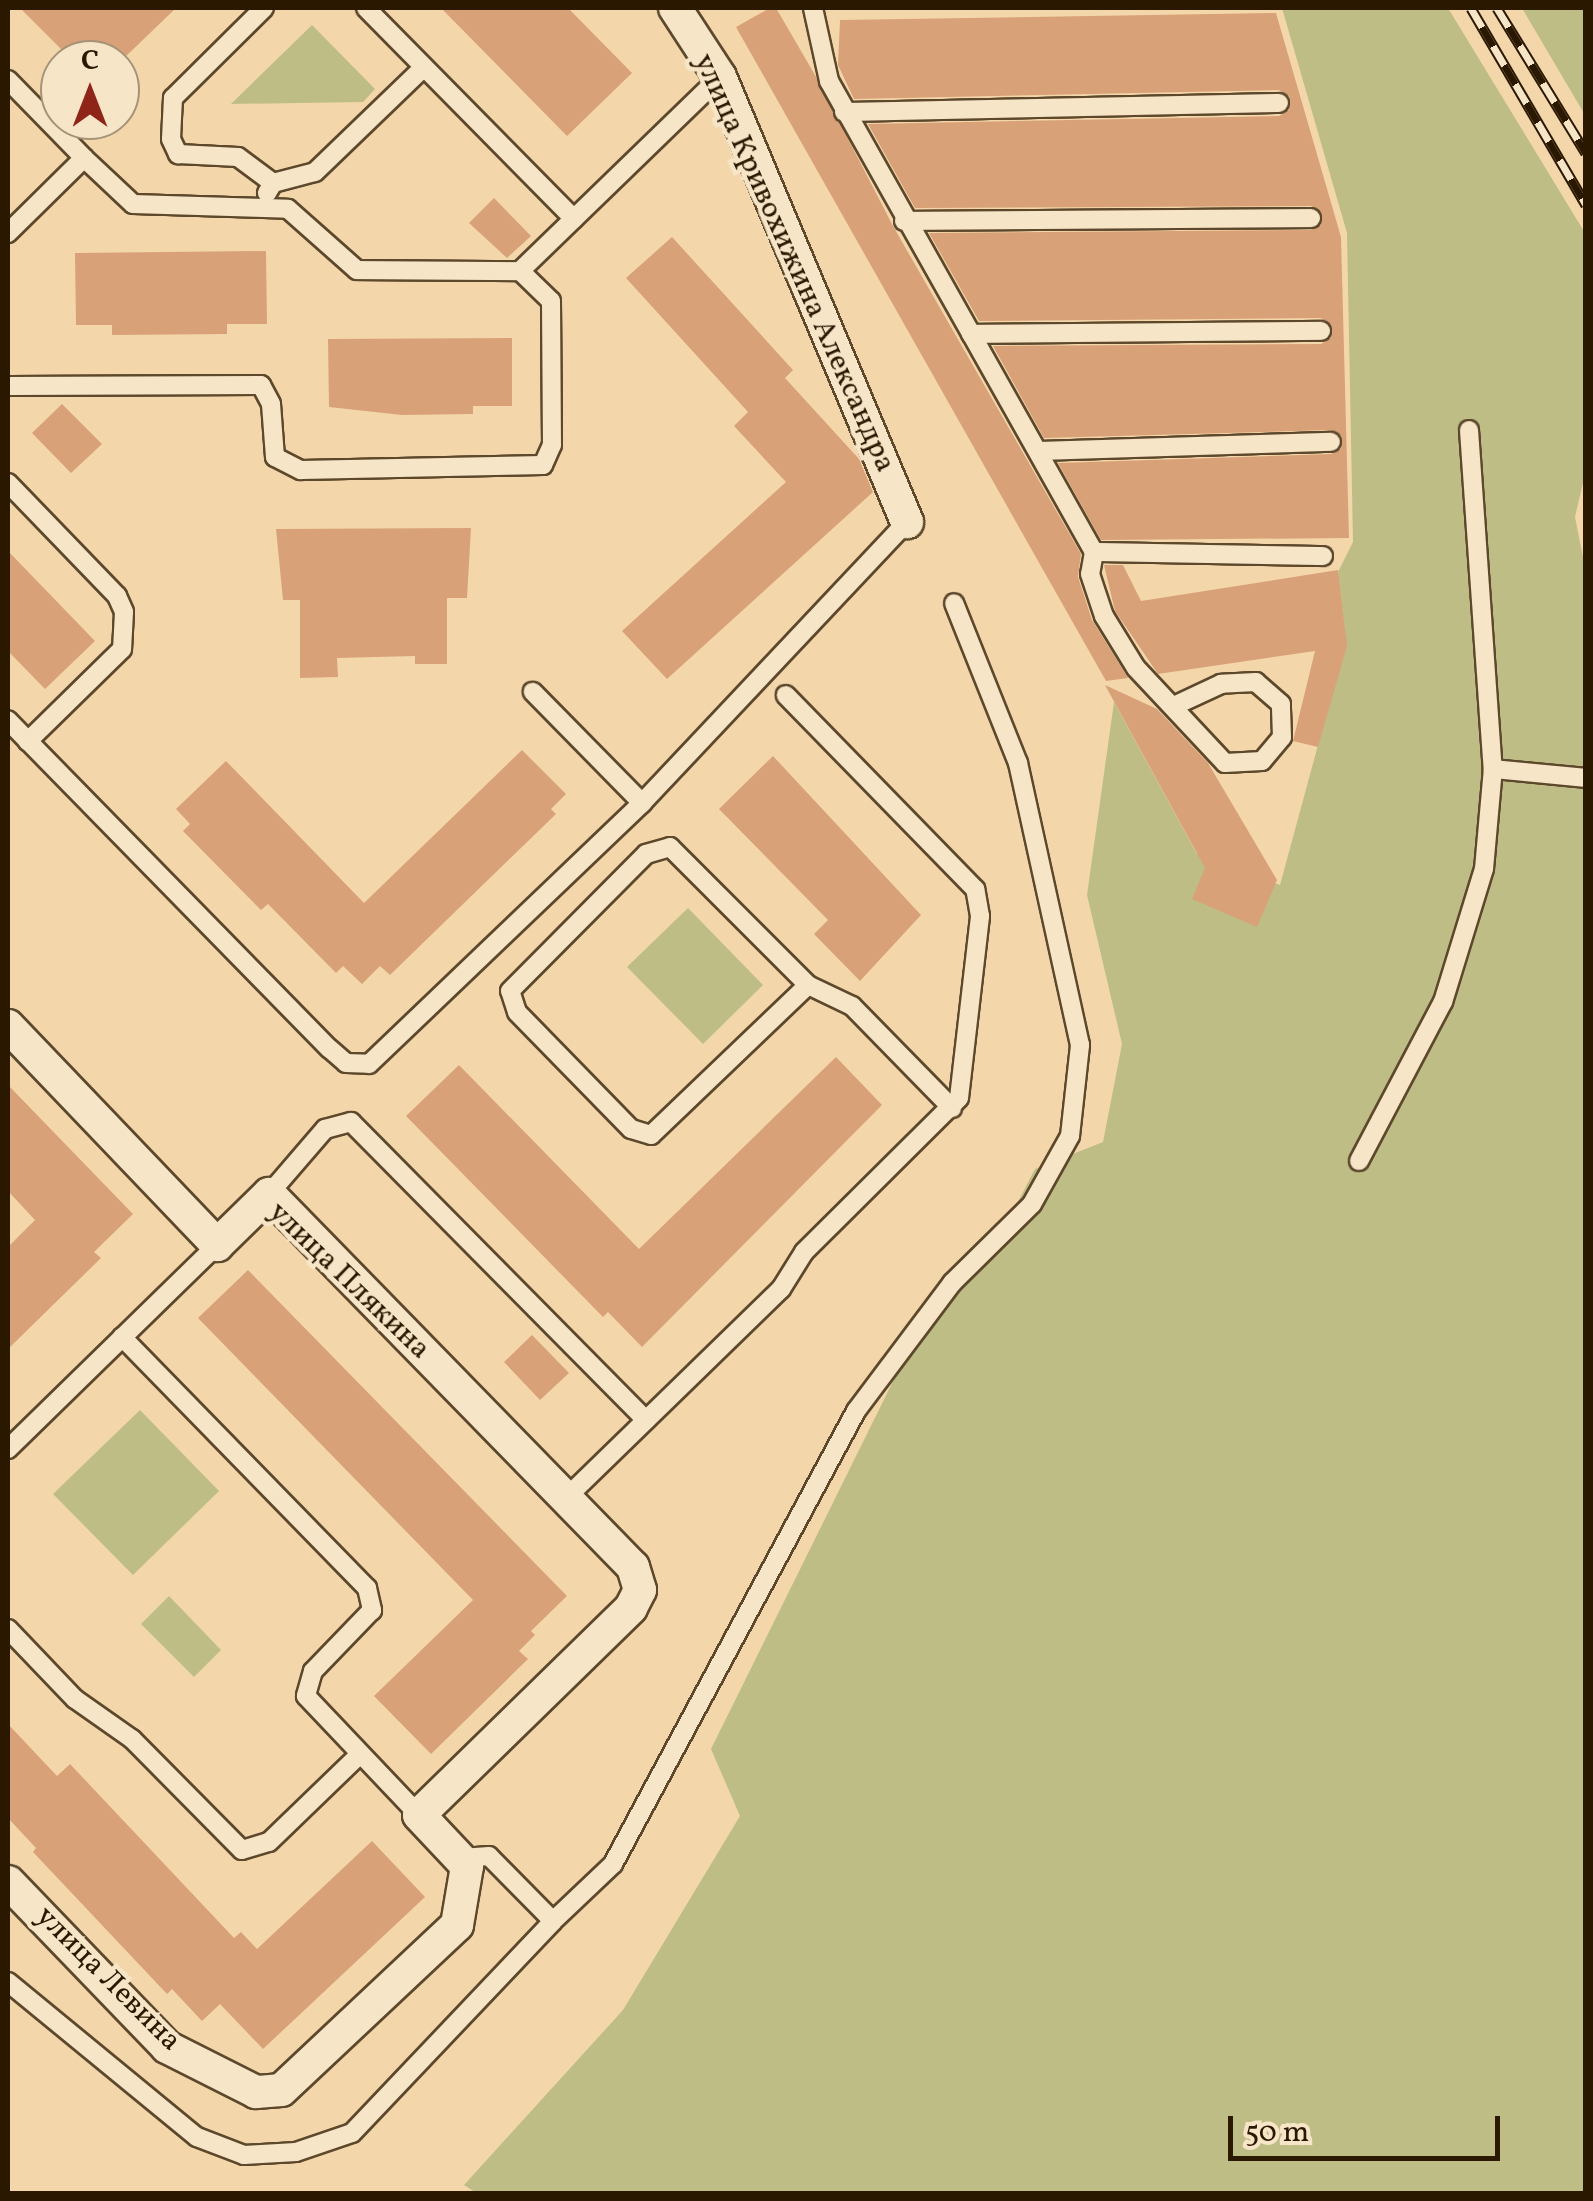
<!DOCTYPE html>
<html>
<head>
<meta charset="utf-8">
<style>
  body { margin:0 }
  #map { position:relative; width:1593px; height:2201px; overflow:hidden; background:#f3d7ab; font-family:Vollkorn,serif }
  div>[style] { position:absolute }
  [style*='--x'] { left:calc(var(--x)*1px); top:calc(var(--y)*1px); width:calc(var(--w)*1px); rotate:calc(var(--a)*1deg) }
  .green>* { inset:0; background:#bebd86 }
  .building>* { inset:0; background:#d9a177 }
  .roads { filter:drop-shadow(2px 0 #5d482c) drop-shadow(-2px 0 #5d482c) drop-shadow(0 2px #5d482c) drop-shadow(0 -2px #5d482c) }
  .service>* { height:18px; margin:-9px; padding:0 9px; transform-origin:9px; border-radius:9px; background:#f7e5c8 }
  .minor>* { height:32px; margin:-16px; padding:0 16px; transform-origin:16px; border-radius:16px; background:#f7e5c8 }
  .rail>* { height:11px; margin-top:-5.5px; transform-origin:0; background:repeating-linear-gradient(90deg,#f7e5c8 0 22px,#2b1801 0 44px); box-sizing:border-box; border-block:2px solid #2b1801 }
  span { translate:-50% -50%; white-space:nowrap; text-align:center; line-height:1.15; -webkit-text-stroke:9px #f7e5c8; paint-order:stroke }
  .street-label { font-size:30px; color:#2b1801 }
  .frame { position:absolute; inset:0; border:10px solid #2b1801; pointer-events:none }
  .north { position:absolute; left:40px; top:40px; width:100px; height:100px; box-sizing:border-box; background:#f7e5c8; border:2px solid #a59378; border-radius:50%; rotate:0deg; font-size:28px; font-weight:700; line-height:40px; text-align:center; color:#2b1801 }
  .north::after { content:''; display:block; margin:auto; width:35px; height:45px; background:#8f2418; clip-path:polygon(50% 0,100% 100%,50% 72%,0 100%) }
  .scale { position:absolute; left:1228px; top:2116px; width:272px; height:45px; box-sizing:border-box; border:5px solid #2b1801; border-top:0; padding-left:12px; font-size:30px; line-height:35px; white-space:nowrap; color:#2b1801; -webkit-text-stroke:8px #f7e5c8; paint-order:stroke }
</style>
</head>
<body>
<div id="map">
  <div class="green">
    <i style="clip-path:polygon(1282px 8px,1448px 8px,1585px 233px,1586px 470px,1575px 517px,1586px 572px,1585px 2193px,478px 2194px,464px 2185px,623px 2010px,740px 1816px,711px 1749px,912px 1343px,988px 1259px,1035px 1169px,1103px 1142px,1122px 1044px,1087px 895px,1114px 702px,1197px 854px,1280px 885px,1346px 642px,1338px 572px,1353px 542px,1347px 233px)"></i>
    <i style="clip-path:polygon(1522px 8px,1585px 8px,1585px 115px)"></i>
    <i style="clip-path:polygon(312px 25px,375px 89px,363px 102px,231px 104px)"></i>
    <i style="clip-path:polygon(688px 908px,763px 985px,703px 1044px,627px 967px)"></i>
    <i style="clip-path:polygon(140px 1410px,219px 1491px,133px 1575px,53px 1494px)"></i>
    <i style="clip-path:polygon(169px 1596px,221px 1650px,194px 1677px,141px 1624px)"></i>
  </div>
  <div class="building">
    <i style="clip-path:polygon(20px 8px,176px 8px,122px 60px,72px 60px)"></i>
    <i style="clip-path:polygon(441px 8px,568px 8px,632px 73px,567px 136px)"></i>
    <i style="clip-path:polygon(770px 8px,776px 8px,815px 75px,893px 226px,1081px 554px,1078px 577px,1092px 620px,1128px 678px,1106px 681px,736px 27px)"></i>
    <i style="clip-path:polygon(1276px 13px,1341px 237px,1349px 538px,1101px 540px,1058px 463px,1331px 454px,1341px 449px,1342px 436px,1331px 430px,1044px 438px,993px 346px,1321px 344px,1331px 338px,1332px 326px,1321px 318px,979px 321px,929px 233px,1311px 230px,1321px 225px,1322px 213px,1311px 206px,915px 208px,868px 124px,1279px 116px,1289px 110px,1290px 97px,1279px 90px,854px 99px,838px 65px,840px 20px)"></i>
    <i style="clip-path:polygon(494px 198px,531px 236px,507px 258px,469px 223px)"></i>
    <i style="clip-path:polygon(672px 237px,793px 370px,785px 378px,859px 459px,873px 492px,667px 679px,622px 631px,786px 482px,734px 426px,748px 412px,626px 278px)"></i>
    <i style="clip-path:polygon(266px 251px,267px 324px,227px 324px,227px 334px,112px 335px,112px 325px,76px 325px,75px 253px)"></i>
    <i style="clip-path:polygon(512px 338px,512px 406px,473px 406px,473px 414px,402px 415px,329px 407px,328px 339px)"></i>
    <i style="clip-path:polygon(62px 404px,102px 444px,71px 473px,32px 433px)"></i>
    <i style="clip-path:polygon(471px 528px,467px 598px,447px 598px,447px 664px,415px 664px,415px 656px,337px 658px,338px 677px,300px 678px,300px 600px,283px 600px,276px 529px)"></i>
    <i style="clip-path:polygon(8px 551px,95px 641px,45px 689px,8px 651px)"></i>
    <i style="clip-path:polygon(1104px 565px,1123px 565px,1141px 601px,1338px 570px,1347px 646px,1318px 747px,1293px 741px,1315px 651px,1158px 674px,1115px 611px)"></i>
    <i style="clip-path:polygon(1105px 685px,1157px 709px,1208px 763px,1277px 880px,1257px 927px,1192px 899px,1205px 868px)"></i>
    <i style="clip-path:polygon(522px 750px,566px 794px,551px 809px,556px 814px,390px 975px,380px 966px,362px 984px,343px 966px,336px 973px,268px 904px,261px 910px,183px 831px,190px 824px,176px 809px,226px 761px,364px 903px)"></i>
    <i style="clip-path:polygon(773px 756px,921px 915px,860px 981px,814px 934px,828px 920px,719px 809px)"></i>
    <i style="clip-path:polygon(836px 1057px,882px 1105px,642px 1347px,608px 1312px,603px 1317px,406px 1116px,459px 1065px,639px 1249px)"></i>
    <i style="clip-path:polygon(8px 1085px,133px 1214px,94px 1252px,101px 1258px,8px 1349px,8px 1247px,35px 1220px,8px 1191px)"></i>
    <i style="clip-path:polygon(248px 1270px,567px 1596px,531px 1631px,535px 1635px,519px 1651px,528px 1659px,431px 1754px,374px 1696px,473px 1600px,198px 1318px)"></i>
    <i style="clip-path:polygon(532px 1335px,569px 1373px,540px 1400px,504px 1362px)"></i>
    <i style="clip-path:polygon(8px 1724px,57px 1776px,70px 1764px,234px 1938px,241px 1932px,257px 1949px,372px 1841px,425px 1897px,263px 2049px,220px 2004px,202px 2021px,172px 1989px,167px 1994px,33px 1852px,36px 1848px,8px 1818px)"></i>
  </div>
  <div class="roads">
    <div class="service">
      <i style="--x:264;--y:8;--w:128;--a:135.3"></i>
      <i style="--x:173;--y:98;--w:41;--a:92.8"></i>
      <i style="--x:171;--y:139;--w:17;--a:65"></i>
      <i style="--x:178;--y:154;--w:60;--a:2.9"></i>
      <i style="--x:238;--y:157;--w:44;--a:36.6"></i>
      <i style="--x:366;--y:8;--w:296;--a:45.4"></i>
      <i style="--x:813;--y:8;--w:75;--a:77.6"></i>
      <i style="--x:829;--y:81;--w:540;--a:60.64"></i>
      <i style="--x:1094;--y:552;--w:22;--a:100"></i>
      <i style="--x:1090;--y:574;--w:44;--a:71.6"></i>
      <i style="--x:1104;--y:616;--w:61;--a:58.4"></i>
      <i style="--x:1136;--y:668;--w:130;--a:46.9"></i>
      <i style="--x:1225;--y:763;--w:37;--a:-3"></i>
      <i style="--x:1262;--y:761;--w:31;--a:-50"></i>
      <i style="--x:1282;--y:737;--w:33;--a:-92"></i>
      <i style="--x:1281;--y:704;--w:33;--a:-139"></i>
      <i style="--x:1256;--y:682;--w:35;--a:177"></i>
      <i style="--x:1221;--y:684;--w:50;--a:155"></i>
      <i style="--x:8;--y:80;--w:109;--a:45.7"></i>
      <i style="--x:84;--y:158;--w:107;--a:135.4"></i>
      <i style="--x:844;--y:112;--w:435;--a:-1.2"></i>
      <i style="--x:84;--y:158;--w:67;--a:43.2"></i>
      <i style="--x:133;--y:204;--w:155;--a:1.8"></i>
      <i style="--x:288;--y:209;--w:92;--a:41.5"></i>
      <i style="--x:357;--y:270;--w:163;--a:0.4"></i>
      <i style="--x:520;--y:271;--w:279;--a:-44.1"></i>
      <i style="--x:267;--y:193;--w:12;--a:-59"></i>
      <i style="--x:273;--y:183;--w:43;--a:-14.7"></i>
      <i style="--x:315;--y:172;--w:151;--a:-43.9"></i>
      <i style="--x:904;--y:221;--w:407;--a:-0.4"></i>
      <i style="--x:971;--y:334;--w:350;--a:-0.5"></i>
      <i style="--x:8;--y:386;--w:253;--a:-0.2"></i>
      <i style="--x:261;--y:385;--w:21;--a:62"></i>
      <i style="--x:271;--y:404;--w:53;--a:85.7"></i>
      <i style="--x:275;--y:457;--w:29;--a:27"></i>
      <i style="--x:301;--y:470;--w:242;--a:-1.2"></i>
      <i style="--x:543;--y:465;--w:22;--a:-66"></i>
      <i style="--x:552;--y:445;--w:144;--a:-90.4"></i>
      <i style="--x:551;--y:301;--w:43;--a:-135.9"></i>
      <i style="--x:1469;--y:430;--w:340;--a:86"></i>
      <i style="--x:1493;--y:769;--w:93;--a:5.5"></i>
      <i style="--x:1040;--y:451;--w:291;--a:-1.8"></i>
      <i style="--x:8;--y:483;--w:157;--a:46"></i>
      <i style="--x:117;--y:596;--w:17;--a:66"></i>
      <i style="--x:124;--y:612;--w:37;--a:93"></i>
      <i style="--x:122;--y:649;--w:132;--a:135.6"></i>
      <i style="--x:28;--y:741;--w:29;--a:-134"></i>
      <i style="--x:1094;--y:552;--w:229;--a:1"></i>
      <i style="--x:28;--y:741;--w:431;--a:45.6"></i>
      <i style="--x:330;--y:1049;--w:21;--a:41"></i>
      <i style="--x:346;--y:1063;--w:23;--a:2"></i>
      <i style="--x:369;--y:1064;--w:378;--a:-43.7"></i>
      <i style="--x:642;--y:803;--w:156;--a:-134.5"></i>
      <i style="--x:642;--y:803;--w:386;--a:-46.7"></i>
      <i style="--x:808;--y:985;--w:217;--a:136.3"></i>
      <i style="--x:651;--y:1135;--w:21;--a:-163"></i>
      <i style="--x:631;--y:1129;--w:163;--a:-134.3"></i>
      <i style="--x:517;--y:1012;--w:22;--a:-108"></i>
      <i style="--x:510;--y:991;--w:193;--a:-45.2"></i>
      <i style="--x:646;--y:854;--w:25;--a:-16"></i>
      <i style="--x:670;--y:847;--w:195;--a:45"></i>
      <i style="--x:808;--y:985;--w:49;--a:25.5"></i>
      <i style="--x:852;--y:1006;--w:143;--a:45.6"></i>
      <i style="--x:1359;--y:1161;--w:180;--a:-62.2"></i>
      <i style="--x:1443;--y:1002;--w:139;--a:-72.9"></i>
      <i style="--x:1484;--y:869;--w:100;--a:-84.9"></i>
      <i style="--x:269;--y:1194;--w:86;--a:-49.3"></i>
      <i style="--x:325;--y:1129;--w:27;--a:-15"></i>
      <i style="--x:351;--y:1122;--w:419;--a:45.3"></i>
      <i style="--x:122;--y:1337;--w:351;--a:45.7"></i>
      <i style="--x:367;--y:1588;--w:23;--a:77"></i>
      <i style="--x:372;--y:1610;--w:85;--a:134"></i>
      <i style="--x:313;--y:1671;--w:26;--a:106"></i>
      <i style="--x:306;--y:1696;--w:164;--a:46.5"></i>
      <i style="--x:8;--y:1449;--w:292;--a:-44.3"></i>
      <i style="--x:566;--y:1498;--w:300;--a:-44.2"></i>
      <i style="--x:781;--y:1289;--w:44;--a:-58.1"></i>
      <i style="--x:804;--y:1252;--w:218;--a:-44.8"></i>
      <i style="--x:959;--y:1098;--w:183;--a:-83.4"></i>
      <i style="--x:980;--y:916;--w:27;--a:-100"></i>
      <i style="--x:975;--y:889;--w:271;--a:-134.3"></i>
      <i style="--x:8;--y:1629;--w:97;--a:46.3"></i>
      <i style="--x:75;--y:1699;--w:70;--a:35.1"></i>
      <i style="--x:132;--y:1739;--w:156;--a:45.3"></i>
      <i style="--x:242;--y:1850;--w:28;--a:-17"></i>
      <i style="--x:269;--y:1842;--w:127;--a:-44"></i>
      <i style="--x:553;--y:1921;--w:83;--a:-43.5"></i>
      <i style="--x:613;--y:1864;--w:514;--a:-61.79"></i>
      <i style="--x:856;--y:1411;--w:160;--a:-53.1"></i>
      <i style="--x:952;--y:1283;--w:112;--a:-44.6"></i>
      <i style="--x:1032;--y:1204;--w:78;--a:-60.8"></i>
      <i style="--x:1070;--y:1136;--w:92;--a:-83.7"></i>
      <i style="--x:1080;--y:1045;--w:289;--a:-102.4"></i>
      <i style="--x:1018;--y:763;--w:172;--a:-111.8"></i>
      <i style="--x:8;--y:1982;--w:244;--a:39.4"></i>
      <i style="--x:197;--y:2137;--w:50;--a:21"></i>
      <i style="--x:244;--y:2155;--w:52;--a:-3.3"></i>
      <i style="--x:296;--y:2152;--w:59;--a:-18.7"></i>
      <i style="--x:352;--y:2133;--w:292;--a:-46.5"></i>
      <i style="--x:553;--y:1921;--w:91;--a:-134.6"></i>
      <i style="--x:489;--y:1856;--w:28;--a:176"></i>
    </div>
    <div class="minor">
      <i style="--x:675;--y:8;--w:82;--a:56.9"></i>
      <i style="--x:720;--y:77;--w:483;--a:67.2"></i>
      <i style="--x:8;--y:1026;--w:303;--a:46.3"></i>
      <i style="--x:217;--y:1245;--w:73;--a:-44.4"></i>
      <i style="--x:269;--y:1194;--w:521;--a:45.7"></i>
      <i style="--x:633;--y:1567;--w:24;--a:73"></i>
      <i style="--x:640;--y:1590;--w:20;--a:117"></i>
      <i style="--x:631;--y:1608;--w:296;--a:135.7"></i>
      <i style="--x:419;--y:1815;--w:70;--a:46.7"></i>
      <i style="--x:467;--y:1866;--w:60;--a:99.6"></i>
      <i style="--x:457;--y:1925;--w:241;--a:136.8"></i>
      <i style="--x:281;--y:2090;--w:25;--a:175"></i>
      <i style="--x:256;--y:2092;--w:100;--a:-153.2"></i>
      <i style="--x:167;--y:2047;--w:229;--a:-133.9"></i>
    </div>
  </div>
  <div class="rail">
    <i style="--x:1471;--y:8;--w:228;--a:59.7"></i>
    <i style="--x:1497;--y:8;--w:170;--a:58.5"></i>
  </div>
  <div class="street-label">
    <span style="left:794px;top:263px;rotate:66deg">улица Кривохижина Александра</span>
    <span style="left:349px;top:1281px;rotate:44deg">улица Плякина</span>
    <span style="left:108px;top:1979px;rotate:45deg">улица Левина</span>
  </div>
  <div class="frame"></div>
  <div class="north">С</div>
  <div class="scale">50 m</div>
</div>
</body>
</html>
